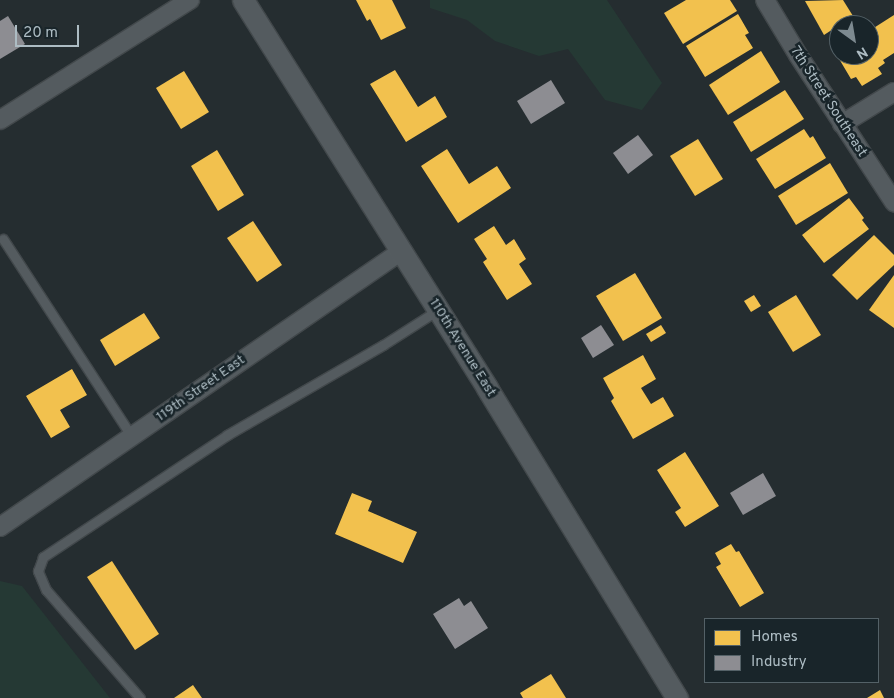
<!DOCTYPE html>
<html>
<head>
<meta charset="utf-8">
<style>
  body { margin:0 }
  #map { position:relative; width:894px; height:698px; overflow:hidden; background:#252d30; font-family:Overpass,sans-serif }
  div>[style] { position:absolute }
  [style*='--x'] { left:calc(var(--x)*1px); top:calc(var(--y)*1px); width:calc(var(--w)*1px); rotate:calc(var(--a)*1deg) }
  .green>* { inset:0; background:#253934 }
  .homes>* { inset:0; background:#f2c14e }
  .industry>* { inset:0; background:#8d8d92 }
  .roads { filter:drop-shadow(1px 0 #42484b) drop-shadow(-1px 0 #42484b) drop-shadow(0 1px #42484b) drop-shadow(0 -1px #42484b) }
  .service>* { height:9px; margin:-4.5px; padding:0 4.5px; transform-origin:4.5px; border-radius:4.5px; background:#545b5f }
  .minor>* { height:18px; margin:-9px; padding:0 9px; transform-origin:9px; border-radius:9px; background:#545b5f }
  .tertiary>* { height:21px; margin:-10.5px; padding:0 10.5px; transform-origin:10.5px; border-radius:10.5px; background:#545b5f }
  span { translate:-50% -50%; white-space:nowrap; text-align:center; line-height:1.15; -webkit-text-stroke:5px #19252a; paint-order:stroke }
  .street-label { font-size:14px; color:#adbcc3 }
  .legend { position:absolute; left:704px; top:618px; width:175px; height:65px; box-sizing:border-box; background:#19252a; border:1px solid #546167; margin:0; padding:6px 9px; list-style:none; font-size:15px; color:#adbcc3 }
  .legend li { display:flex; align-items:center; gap:10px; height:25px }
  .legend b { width:25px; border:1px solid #546167 }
  .north { position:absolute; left:829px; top:15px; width:50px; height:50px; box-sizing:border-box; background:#19252a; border:1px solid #546167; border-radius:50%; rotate:148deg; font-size:14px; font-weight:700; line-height:20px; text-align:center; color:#adbcc3 }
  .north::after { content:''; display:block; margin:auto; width:18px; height:22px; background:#7d8a90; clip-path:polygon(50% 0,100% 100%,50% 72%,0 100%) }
  .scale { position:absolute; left:15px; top:25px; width:64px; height:22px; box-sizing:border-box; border:2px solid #adbcc3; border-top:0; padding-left:6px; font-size:15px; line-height:18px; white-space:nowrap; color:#adbcc3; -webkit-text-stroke:4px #19252a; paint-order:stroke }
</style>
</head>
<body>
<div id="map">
  <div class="green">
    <i style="clip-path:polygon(430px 0,607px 0,662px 83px,642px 110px,605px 100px,568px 49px,539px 56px,495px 41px,467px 20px,430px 8px)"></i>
    <i style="clip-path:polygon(0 581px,22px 586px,110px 698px,0 698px)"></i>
  </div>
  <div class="homes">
    <i style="clip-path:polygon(356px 0,392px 0,406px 28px,381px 40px,370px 19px,367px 21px)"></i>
    <i style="clip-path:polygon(686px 0,730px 0,737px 11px,683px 44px,664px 13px)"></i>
    <i style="clip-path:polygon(843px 0,853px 16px,824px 35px,805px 1px)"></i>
    <i style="clip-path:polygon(738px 14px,749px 33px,745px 35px,753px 48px,705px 77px,686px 46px)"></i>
    <i style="clip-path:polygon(894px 15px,894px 53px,883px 60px,885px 63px,878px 68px,882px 74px,862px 86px,856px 77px,851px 79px,835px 52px,839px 49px,839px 55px,869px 55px,869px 31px)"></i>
    <i style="clip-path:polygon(761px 51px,780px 82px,728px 115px,709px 85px)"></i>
    <i style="clip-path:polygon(395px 70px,418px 107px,435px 96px,447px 117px,406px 142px,370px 84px)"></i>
    <i style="clip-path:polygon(184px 71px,209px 112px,181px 129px,156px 88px)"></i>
    <i style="clip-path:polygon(785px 90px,804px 119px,751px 152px,733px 122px)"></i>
    <i style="clip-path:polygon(804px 129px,810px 138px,813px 136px,826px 158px,775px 189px,756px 159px)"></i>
    <i style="clip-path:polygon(698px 139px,723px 179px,695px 196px,670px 156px)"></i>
    <i style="clip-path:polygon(447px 149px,469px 184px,497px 166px,511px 188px,458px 223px,421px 166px)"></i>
    <i style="clip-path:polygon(217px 150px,244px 195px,218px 211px,191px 166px)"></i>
    <i style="clip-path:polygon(830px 163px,848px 193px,796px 225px,778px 196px)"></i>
    <i style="clip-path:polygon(849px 198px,864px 218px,862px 220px,869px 229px,824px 263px,802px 235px)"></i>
    <i style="clip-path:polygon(253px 221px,282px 265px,257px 282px,227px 238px)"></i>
    <i style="clip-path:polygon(494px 226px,506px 245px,514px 239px,526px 259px,519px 264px,532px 284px,507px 300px,483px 262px,487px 259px,474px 239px)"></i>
    <i style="clip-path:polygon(874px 235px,894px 255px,894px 265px,857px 300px,832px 275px)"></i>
    <i style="clip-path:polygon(635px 273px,662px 318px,623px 341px,596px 296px)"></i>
    <i style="clip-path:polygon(894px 275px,894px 328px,869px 310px)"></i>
    <i style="clip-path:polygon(754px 295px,761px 306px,751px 312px,744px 301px)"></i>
    <i style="clip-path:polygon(796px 295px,821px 335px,793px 352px,768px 312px)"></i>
    <i style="clip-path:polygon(144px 313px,160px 338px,115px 366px,100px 340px)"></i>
    <i style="clip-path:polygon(661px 325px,666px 333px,651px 342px,646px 334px)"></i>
    <i style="clip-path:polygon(643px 355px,656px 379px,641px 388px,651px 404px,663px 397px,674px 416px,633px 439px,611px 401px,614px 398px,603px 378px)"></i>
    <i style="clip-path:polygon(72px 369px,87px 395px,60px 410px,70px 427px,51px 438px,26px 396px)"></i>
    <i style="clip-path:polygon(685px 452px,719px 506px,685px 527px,675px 512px,681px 508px,657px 470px)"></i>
    <i style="clip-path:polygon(352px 493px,372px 501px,368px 511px,417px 532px,403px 563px,335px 534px)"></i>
    <i style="clip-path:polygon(731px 544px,736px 552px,739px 551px,764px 593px,740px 607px,716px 567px,721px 564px,715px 553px)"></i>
    <i style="clip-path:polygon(112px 561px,159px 634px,135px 650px,87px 577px)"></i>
    <i style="clip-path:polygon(551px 674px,566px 698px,523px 698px,520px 693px)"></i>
    <i style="clip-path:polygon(193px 685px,202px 698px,174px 698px)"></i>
    <i style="clip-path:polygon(880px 690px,884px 698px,867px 698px)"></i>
  </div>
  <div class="industry">
    <i style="clip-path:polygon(8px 16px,25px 44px,0 59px,0 21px)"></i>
    <i style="clip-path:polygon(551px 80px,565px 103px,531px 124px,517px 101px)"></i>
    <i style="clip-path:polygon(638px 135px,653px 155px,628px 174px,613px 153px)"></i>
    <i style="clip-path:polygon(601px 325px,614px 345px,593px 358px,581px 338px)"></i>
    <i style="clip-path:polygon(763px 473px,776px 496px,743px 515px,730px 493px)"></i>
    <i style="clip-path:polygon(459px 598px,464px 606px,471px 601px,488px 628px,455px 649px,433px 614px)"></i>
  </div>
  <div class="roads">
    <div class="service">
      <i style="--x:3;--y:239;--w:236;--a:56.9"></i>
      <i style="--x:140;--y:698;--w:143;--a:-131"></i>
      <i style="--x:46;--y:590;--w:21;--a:-113"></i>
      <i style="--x:38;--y:571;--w:15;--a:-70"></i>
      <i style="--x:43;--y:557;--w:221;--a:-33.5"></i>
      <i style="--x:227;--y:435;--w:180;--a:-30"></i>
      <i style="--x:383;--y:345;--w:65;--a:-32.5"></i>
    </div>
    <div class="minor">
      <i style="--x:765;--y:0;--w:64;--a:59"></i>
      <i style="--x:798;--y:55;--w:176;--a:56.9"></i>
      <i style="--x:0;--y:120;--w:225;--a:-32.3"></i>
      <i style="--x:842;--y:124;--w:61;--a:-31.6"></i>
      <i style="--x:0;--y:527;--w:487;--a:-34.5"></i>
    </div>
    <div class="tertiary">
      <i style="--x:243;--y:0;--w:458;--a:57.8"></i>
      <i style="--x:487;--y:388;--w:364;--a:58.5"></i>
    </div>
  </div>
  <div class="street-label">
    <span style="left:828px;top:102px;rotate:57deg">7th Street Southeast</span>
    <span style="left:462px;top:348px;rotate:58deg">110th Avenue East</span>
    <span style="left:201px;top:389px;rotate:-35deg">119th Street East</span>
  </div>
  <ul class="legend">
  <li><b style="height:14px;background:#f2c14e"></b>Homes</li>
  <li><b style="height:14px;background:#8d8d92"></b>Industry</li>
  </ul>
  <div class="north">N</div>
  <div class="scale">20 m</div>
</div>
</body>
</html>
